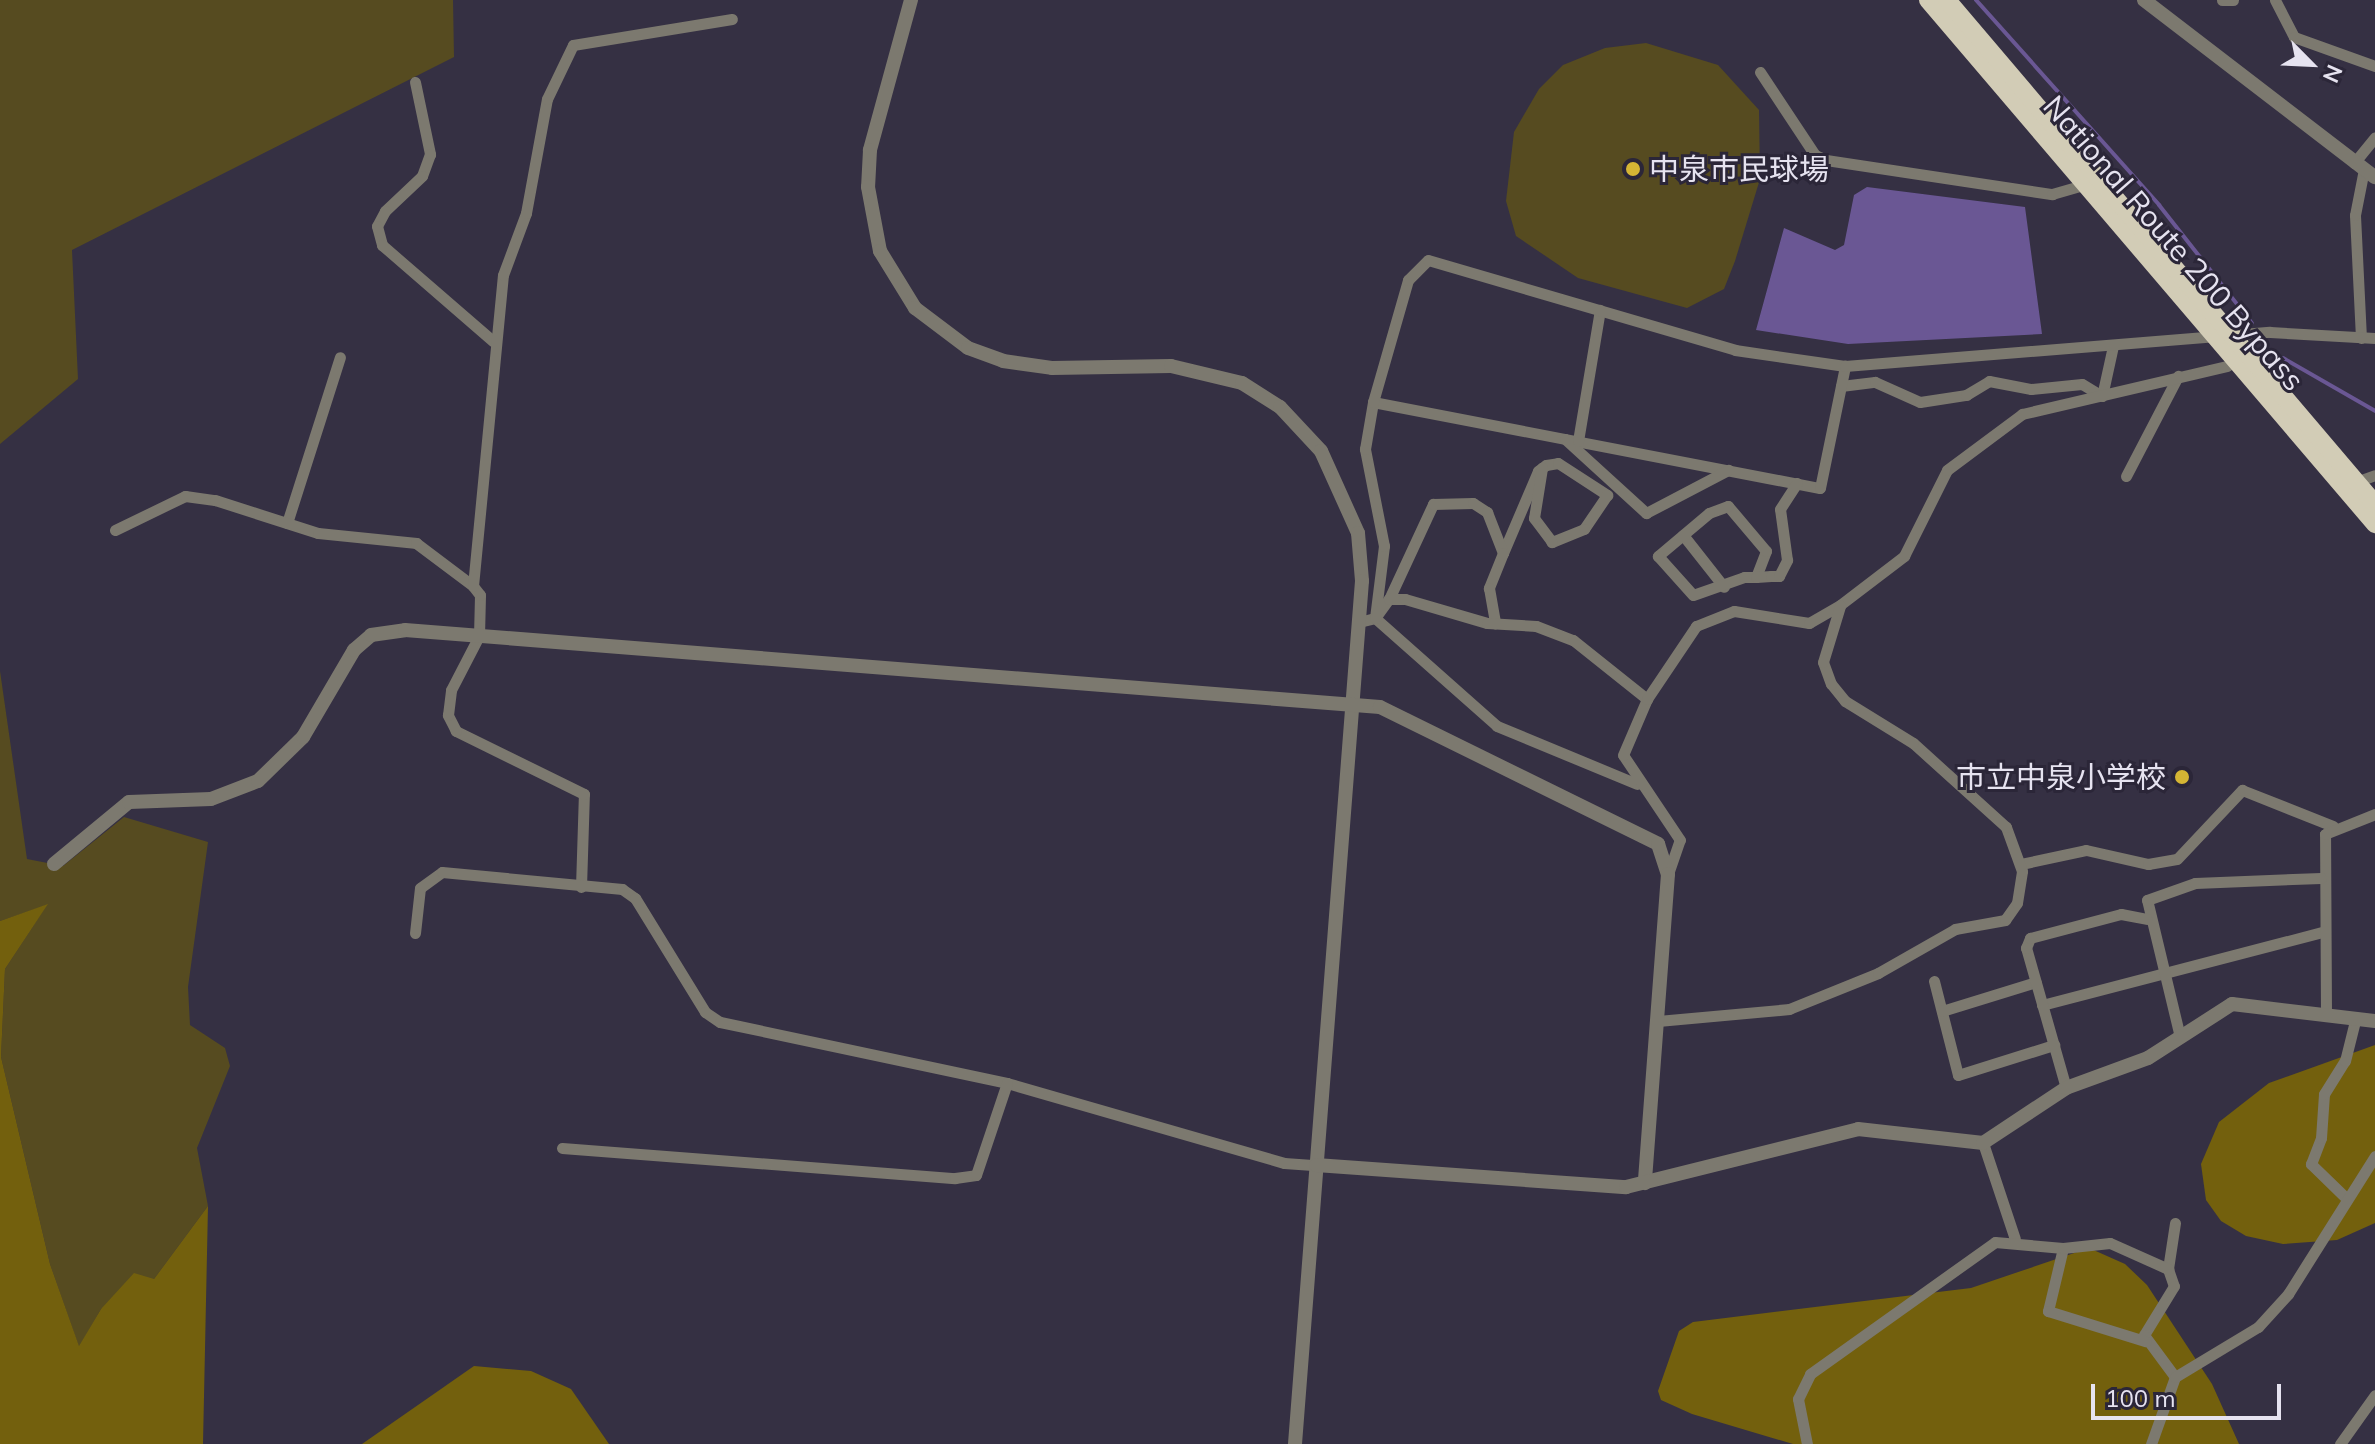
<!DOCTYPE html>
<html>
<head>
<meta charset="utf-8">
<style>
  body { margin:0 }
  #map { position:relative; width:2375px; height:1444px; overflow:hidden; background:#353043; font-family:Mulish,"Noto Sans JP",sans-serif }
  div>[style] { position:absolute }
  [style*='--x'] { left:calc(var(--x)*1px); top:calc(var(--y)*1px); width:calc(var(--w)*1px); rotate:calc(var(--a)*1deg) }
  .green>* { inset:0; background:#564b20 }
  .forest>* { inset:0; background:#73600d }
  .water>* { inset:0; background:#6a5794 }
  .stream>* { height:4px; margin:-2px; padding:0 2px; transform-origin:2px; border-radius:2px; background:#6a5794 }
  .minor>* { height:11px; margin:-5.5px; padding:0 5.5px; transform-origin:5.5px; border-radius:5.5px; background:#7c796f }
  .tertiary>* { height:14px; margin:-7px; padding:0 7px; transform-origin:7px; border-radius:7px; background:#7c796f }
  .trunk>* { height:18px; margin:-9px; padding:0 9px; transform-origin:9px; border-radius:9px; background:#d2ccb6 }
  .dots>* { width:22px; height:22px; translate:-50% -50%; box-sizing:border-box; border:4px solid #2b2638; border-radius:50% }
  span { translate:-50% -50%; white-space:nowrap; text-align:center; line-height:1.15; -webkit-text-stroke:6px #2b2638; paint-order:stroke }
  .poi-label { font-size:30px; color:#e6e3f0 }
  .left { translate:0 -50%; text-align:left }
  .right { translate:-100% -50%; text-align:right }
  .street-label { font-size:30px; color:#e6e3f0 }
  .north { position:absolute; left:2271px; top:24px; width:80px; height:80px; -webkit-text-stroke:6px #2b2638; paint-order:stroke; rotate:114deg; font-size:22px; font-weight:700; line-height:32px; text-align:center; color:#e6e3f0 }
  .north::after { content:''; display:block; margin:auto; width:28px; height:36px; background:#e6e3f0; clip-path:polygon(50% 0,100% 100%,50% 72%,0 100%) }
  .scale { position:absolute; left:2091px; top:1384px; width:190px; height:36px; box-sizing:border-box; border:4px solid #e6e3f0; border-top:0; padding-left:10px; font-size:24px; line-height:28px; white-space:nowrap; color:#e6e3f0; -webkit-text-stroke:6px #2b2638; paint-order:stroke }
</style>
</head>
<body>
<div id="map">
  <div class="green">
    <i style="clip-path:polygon(0 0,453px 0,454px 57px,72px 250px,78px 379px,0 444px)"></i>
    <i style="clip-path:polygon(1646px 43px,1718px 65px,1759px 110px,1760px 179px,1735px 261px,1724px 289px,1687px 308px,1578px 278px,1516px 236px,1506px 201px,1514px 132px,1539px 89px,1563px 65px,1605px 48px)"></i>
    <i style="clip-path:polygon(0 671px,27px 859px,63px 866px,124px 817px,208px 842px,188px 987px,190px 1025px,225px 1048px,230px 1066px,197px 1148px,208px 1206px,154px 1279px,101px 1309px,79px 1347px,50px 1264px,1px 1057px,5px 969px,47px 905px,0 921px)"></i>
  </div>
  <div class="forest">
    <i style="clip-path:polygon(48px 904px,5px 969px,1px 1057px,50px 1264px,79px 1346px,101px 1309px,134px 1273px,154px 1279px,208px 1206px,203px 1444px,0 1444px,0 921px)"></i>
    <i style="clip-path:polygon(2375px 1045px,2375px 1223px,2337px 1240px,2283px 1244px,2246px 1236px,2221px 1221px,2206px 1200px,2201px 1164px,2219px 1122px,2269px 1083px)"></i>
    <i style="clip-path:polygon(2089px 1248px,2125px 1264px,2147px 1285px,2212px 1384px,2239px 1444px,1793px 1444px,1692px 1414px,1661px 1400px,1658px 1391px,1679px 1331px,1693px 1322px,1971px 1288px)"></i>
    <i style="clip-path:polygon(474px 1366px,531px 1371px,571px 1389px,609px 1444px,362px 1444px)"></i>
  </div>
  <div class="water">
    <i style="clip-path:polygon(1867px 187px,2025px 207px,2042px 334px,1848px 344px,1756px 330px,1784px 228px,1835px 250px,1844px 245px,1854px 195px)"></i>
  </div>
  <div class="stream">
    <i style="--x:1976;--y:0;--w:275;--a:48.2"></i>
    <i style="--x:2159;--y:205;--w:150;--a:51.8"></i>
    <i style="--x:2283;--y:358;--w:106;--a:29.9"></i>
  </div>
  <div class="minor">
    <i style="--x:2222;--y:0;--w:11;--a:0"></i>
    <i style="--x:2275;--y:0;--w:42;--a:62.8"></i>
    <i style="--x:2294;--y:37;--w:86;--a:19.7"></i>
    <i style="--x:1760;--y:72;--w:100;--a:56.5"></i>
    <i style="--x:1815;--y:155;--w:12;--a:24"></i>
    <i style="--x:1826;--y:160;--w:229;--a:8.6"></i>
    <i style="--x:2052;--y:194;--w:37;--a:-16"></i>
    <i style="--x:415;--y:82;--w:74;--a:78.2"></i>
    <i style="--x:430;--y:154;--w:23;--a:110"></i>
    <i style="--x:422;--y:176;--w:51;--a:136.6"></i>
    <i style="--x:385;--y:211;--w:17;--a:118"></i>
    <i style="--x:377;--y:226;--w:20;--a:75"></i>
    <i style="--x:382;--y:245;--w:147;--a:40.9"></i>
    <i style="--x:2354;--y:163;--w:33;--a:-51"></i>
    <i style="--x:2361;--y:338;--w:123;--a:-92.8"></i>
    <i style="--x:2355;--y:215;--w:47;--a:-78.9"></i>
    <i style="--x:1841;--y:386;--w:34;--a:-7"></i>
    <i style="--x:1875;--y:382;--w:49;--a:24"></i>
    <i style="--x:1920;--y:402;--w:47;--a:-8.7"></i>
    <i style="--x:1966;--y:395;--w:27;--a:-31"></i>
    <i style="--x:1989;--y:381;--w:43;--a:10.8"></i>
    <i style="--x:2031;--y:389;--w:51;--a:-5.6"></i>
    <i style="--x:2082;--y:384;--w:23;--a:31"></i>
    <i style="--x:2102;--y:396;--w:51;--a:-77.6"></i>
    <i style="--x:1373;--y:402;--w:455;--a:10.9"></i>
    <i style="--x:1820;--y:488;--w:125;--a:-78.4"></i>
    <i style="--x:1565;--y:439;--w:110;--a:42.4"></i>
    <i style="--x:1646;--y:513;--w:93;--a:-27.7"></i>
    <i style="--x:1578;--y:441;--w:133;--a:-80.5"></i>
    <i style="--x:2126;--y:476;--w:113;--a:-62.5"></i>
    <i style="--x:2356;--y:482;--w:20;--a:-20"></i>
    <i style="--x:287;--y:523;--w:174;--a:-72.3"></i>
    <i style="--x:115;--y:530;--w:78;--a:-25.9"></i>
    <i style="--x:185;--y:496;--w:30;--a:8"></i>
    <i style="--x:215;--y:500;--w:108;--a:17.8"></i>
    <i style="--x:318;--y:533;--w:99;--a:5.8"></i>
    <i style="--x:416;--y:543;--w:71;--a:37"></i>
    <i style="--x:1683;--y:535;--w:66;--a:51.7"></i>
    <i style="--x:1503;--y:553;--w:89;--a:-66.9"></i>
    <i style="--x:1538;--y:471;--w:10;--a:-37"></i>
    <i style="--x:1546;--y:465;--w:12;--a:-9"></i>
    <i style="--x:1558;--y:463;--w:59;--a:33.1"></i>
    <i style="--x:1607;--y:495;--w:41;--a:124.1"></i>
    <i style="--x:1584;--y:529;--w:35;--a:158"></i>
    <i style="--x:1552;--y:542;--w:30;--a:-127"></i>
    <i style="--x:1534;--y:518;--w:51;--a:-80.9"></i>
    <i style="--x:1756;--y:577;--w:28;--a:-69"></i>
    <i style="--x:1766;--y:551;--w:59;--a:-130.2"></i>
    <i style="--x:1728;--y:506;--w:20;--a:160"></i>
    <i style="--x:1709;--y:513;--w:67;--a:139.9"></i>
    <i style="--x:1658;--y:556;--w:52;--a:48.1"></i>
    <i style="--x:1693;--y:595;--w:54;--a:-19.4"></i>
    <i style="--x:1744;--y:577;--w:12;--a:0"></i>
    <i style="--x:1756;--y:577;--w:15;--a:-4"></i>
    <i style="--x:1771;--y:576;--w:8;--a:0"></i>
    <i style="--x:1779;--y:576;--w:18;--a:-63"></i>
    <i style="--x:1787;--y:560;--w:51;--a:-97.8"></i>
    <i style="--x:1780;--y:509;--w:31;--a:-57"></i>
    <i style="--x:1389;--y:599;--w:105;--a:-65.1"></i>
    <i style="--x:1433;--y:504;--w:40;--a:-1.4"></i>
    <i style="--x:1473;--y:503;--w:17;--a:33"></i>
    <i style="--x:1487;--y:512;--w:44;--a:68.7"></i>
    <i style="--x:1503;--y:553;--w:38;--a:112"></i>
    <i style="--x:1489;--y:588;--w:36;--a:80"></i>
    <i style="--x:1359;--y:622;--w:16;--a:-14"></i>
    <i style="--x:1375;--y:618;--w:73;--a:-82.9"></i>
    <i style="--x:1384;--y:546;--w:99;--a:-101.1"></i>
    <i style="--x:1365;--y:449;--w:48;--a:-80.3"></i>
    <i style="--x:1373;--y:402;--w:127;--a:-74"></i>
    <i style="--x:1408;--y:280;--w:28;--a:-45"></i>
    <i style="--x:1428;--y:260;--w:320;--a:16.3"></i>
    <i style="--x:1735;--y:350;--w:111;--a:8.3"></i>
    <i style="--x:1845;--y:366;--w:426;--a:-4.6"></i>
    <i style="--x:2270;--y:332;--w:105;--a:3.3"></i>
    <i style="--x:1637;--y:784;--w:152;--a:-157.5"></i>
    <i style="--x:1497;--y:726;--w:163;--a:-138.5"></i>
    <i style="--x:1375;--y:618;--w:24;--a:-54"></i>
    <i style="--x:1389;--y:599;--w:16;--a:0"></i>
    <i style="--x:1405;--y:599;--w:85;--a:16.3"></i>
    <i style="--x:1487;--y:623;--w:49;--a:3.5"></i>
    <i style="--x:1536;--y:626;--w:40;--a:21"></i>
    <i style="--x:1573;--y:640;--w:95;--a:38.6"></i>
    <i style="--x:2021;--y:864;--w:66;--a:-12.2"></i>
    <i style="--x:2086;--y:850;--w:64;--a:12.7"></i>
    <i style="--x:2148;--y:864;--w:29;--a:-10"></i>
    <i style="--x:2177;--y:859;--w:95;--a:-46.7"></i>
    <i style="--x:2242;--y:790;--w:98;--a:21.6"></i>
    <i style="--x:1668;--y:874;--w:36;--a:-71"></i>
    <i style="--x:1680;--y:840;--w:102;--a:-123.8"></i>
    <i style="--x:1623;--y:755;--w:61;--a:-66.8"></i>
    <i style="--x:1647;--y:699;--w:88;--a:-56.1"></i>
    <i style="--x:1696;--y:626;--w:41;--a:-21.5"></i>
    <i style="--x:1734;--y:611;--w:76;--a:9.1"></i>
    <i style="--x:1809;--y:623;--w:36;--a:-30"></i>
    <i style="--x:1840;--y:605;--w:81;--a:-37.4"></i>
    <i style="--x:1904;--y:556;--w:96;--a:-63.4"></i>
    <i style="--x:1947;--y:470;--w:94;--a:-36.7"></i>
    <i style="--x:2022;--y:414;--w:211;--a:-13.2"></i>
    <i style="--x:581;--y:887;--w:93;--a:-88.2"></i>
    <i style="--x:584;--y:794;--w:143;--a:-153.8"></i>
    <i style="--x:456;--y:731;--w:18;--a:-117"></i>
    <i style="--x:448;--y:715;--w:25;--a:-83"></i>
    <i style="--x:451;--y:690;--w:61;--a:-62.6"></i>
    <i style="--x:479;--y:636;--w:41;--a:-88.6"></i>
    <i style="--x:480;--y:595;--w:11;--a:-128"></i>
    <i style="--x:473;--y:586;--w:312;--a:-84.5"></i>
    <i style="--x:503;--y:275;--w:66;--a:-69.6"></i>
    <i style="--x:526;--y:213;--w:116;--a:-79.6"></i>
    <i style="--x:547;--y:99;--w:60;--a:-64.3"></i>
    <i style="--x:573;--y:45;--w:161;--a:-9.3"></i>
    <i style="--x:415;--y:933;--w:45;--a:-83.7"></i>
    <i style="--x:420;--y:888;--w:27;--a:-36"></i>
    <i style="--x:442;--y:872;--w:181;--a:5.4"></i>
    <i style="--x:622;--y:889;--w:16;--a:35"></i>
    <i style="--x:635;--y:898;--w:134;--a:58.4"></i>
    <i style="--x:705;--y:1012;--w:18;--a:34"></i>
    <i style="--x:720;--y:1022;--w:293;--a:12"></i>
    <i style="--x:1007;--y:1083;--w:288;--a:16.1"></i>
    <i style="--x:1284;--y:1163;--w:32;--a:4"></i>
    <i style="--x:1934;--y:981;--w:97;--a:75.7"></i>
    <i style="--x:1958;--y:1075;--w:101;--a:-17.4"></i>
    <i style="--x:2042;--y:1005;--w:290;--a:-14.6"></i>
    <i style="--x:1942;--y:1011;--w:98;--a:-17.1"></i>
    <i style="--x:2326;--y:1014;--w:180;--a:-90.3"></i>
    <i style="--x:2325;--y:834;--w:54;--a:-21.8"></i>
    <i style="--x:1658;--y:1021;--w:132;--a:-5.2"></i>
    <i style="--x:1789;--y:1009;--w:96;--a:-22"></i>
    <i style="--x:1878;--y:973;--w:89;--a:-29.7"></i>
    <i style="--x:1955;--y:929;--w:51;--a:-10.2"></i>
    <i style="--x:2005;--y:920;--w:21;--a:-55"></i>
    <i style="--x:2017;--y:903;--w:32;--a:-81"></i>
    <i style="--x:2022;--y:871;--w:47;--a:-110"></i>
    <i style="--x:2006;--y:827;--w:125;--a:-137.9"></i>
    <i style="--x:1913;--y:743;--w:80;--a:-148.3"></i>
    <i style="--x:1845;--y:701;--w:22;--a:-129"></i>
    <i style="--x:1831;--y:684;--w:23;--a:-110"></i>
    <i style="--x:1823;--y:662;--w:59;--a:-73.1"></i>
    <i style="--x:2180;--y:1037;--w:141;--a:-103.5"></i>
    <i style="--x:2147;--y:900;--w:51;--a:-19.5"></i>
    <i style="--x:2195;--y:883;--w:126;--a:-2.3"></i>
    <i style="--x:2066;--y:1088;--w:146;--a:-105.9"></i>
    <i style="--x:2026;--y:948;--w:11;--a:-68"></i>
    <i style="--x:2030;--y:938;--w:94;--a:-14.8"></i>
    <i style="--x:2121;--y:914;--w:26;--a:11"></i>
    <i style="--x:1983;--y:1143;--w:101;--a:71.6"></i>
    <i style="--x:562;--y:1148;--w:394;--a:4.4"></i>
    <i style="--x:955;--y:1178;--w:21;--a:-8"></i>
    <i style="--x:976;--y:1175;--w:97;--a:-71.4"></i>
    <i style="--x:2346;--y:1198;--w:49;--a:-135.8"></i>
    <i style="--x:2311;--y:1164;--w:28;--a:-69"></i>
    <i style="--x:2321;--y:1138;--w:44;--a:-86.1"></i>
    <i style="--x:2324;--y:1094;--w:39;--a:-58"></i>
    <i style="--x:2345;--y:1061;--w:45;--a:-76"></i>
    <i style="--x:2175;--y:1223;--w:47;--a:98.7"></i>
    <i style="--x:2168;--y:1269;--w:18;--a:71"></i>
    <i style="--x:2174;--y:1286;--w:57;--a:121.5"></i>
    <i style="--x:2144;--y:1335;--w:52;--a:53.6"></i>
    <i style="--x:2063;--y:1248;--w:65;--a:103.4"></i>
    <i style="--x:2048;--y:1311;--w:102;--a:17.2"></i>
    <i style="--x:1807;--y:1444;--w:46;--a:-101.3"></i>
    <i style="--x:1798;--y:1399;--w:28;--a:-64"></i>
    <i style="--x:1810;--y:1374;--w:227;--a:-35.5"></i>
    <i style="--x:1995;--y:1242;--w:68;--a:5"></i>
    <i style="--x:2063;--y:1248;--w:47;--a:-6.1"></i>
    <i style="--x:2110;--y:1243;--w:64;--a:24.1"></i>
    <i style="--x:2151;--y:1444;--w:71;--a:-70.3"></i>
    <i style="--x:2175;--y:1377;--w:97;--a:-31.1"></i>
    <i style="--x:2258;--y:1327;--w:45;--a:-47.7"></i>
    <i style="--x:2288;--y:1294;--w:163;--a:-57.8"></i>
    <i style="--x:2340;--y:1444;--w:60;--a:-54.5"></i>
  </div>
  <div class="tertiary">
    <i style="--x:911;--y:0;--w:156;--a:105.3"></i>
    <i style="--x:870;--y:150;--w:37;--a:93"></i>
    <i style="--x:868;--y:187;--w:65;--a:79.4"></i>
    <i style="--x:880;--y:251;--w:67;--a:58.4"></i>
    <i style="--x:915;--y:308;--w:66;--a:37"></i>
    <i style="--x:968;--y:348;--w:37;--a:20"></i>
    <i style="--x:1003;--y:361;--w:49;--a:8.1"></i>
    <i style="--x:1052;--y:368;--w:119;--a:-1"></i>
    <i style="--x:1171;--y:366;--w:73;--a:13.5"></i>
    <i style="--x:1242;--y:383;--w:45;--a:32.3"></i>
    <i style="--x:1280;--y:407;--w:60;--a:47"></i>
    <i style="--x:1321;--y:451;--w:90;--a:65.7"></i>
    <i style="--x:1358;--y:533;--w:48;--a:85.2"></i>
    <i style="--x:1362;--y:581;--w:866;--a:94.44"></i>
    <i style="--x:2144;--y:0;--w:291;--a:37.5"></i>
    <i style="--x:54;--y:864;--w:97;--a:-39.6"></i>
    <i style="--x:129;--y:802;--w:82;--a:-2.1"></i>
    <i style="--x:211;--y:799;--w:50;--a:-21"></i>
    <i style="--x:258;--y:781;--w:63;--a:-44.4"></i>
    <i style="--x:303;--y:737;--w:101;--a:-59.6"></i>
    <i style="--x:354;--y:650;--w:23;--a:-41"></i>
    <i style="--x:371;--y:635;--w:34;--a:-8"></i>
    <i style="--x:405;--y:630;--w:978;--a:4.52"></i>
    <i style="--x:1380;--y:707;--w:310;--a:26.2"></i>
    <i style="--x:1658;--y:844;--w:32;--a:72"></i>
    <i style="--x:1668;--y:874;--w:310;--a:94.3"></i>
    <i style="--x:1316;--y:1165;--w:311;--a:4.1"></i>
    <i style="--x:1626;--y:1187;--w:239;--a:-14"></i>
    <i style="--x:1858;--y:1129;--w:126;--a:6.4"></i>
    <i style="--x:1983;--y:1143;--w:100;--a:-33.5"></i>
    <i style="--x:2066;--y:1088;--w:87;--a:-20.1"></i>
    <i style="--x:2148;--y:1058;--w:100;--a:-32.7"></i>
    <i style="--x:2232;--y:1004;--w:144;--a:6.8"></i>
  </div>
  <div class="trunk">
    <i style="--x:1928;--y:0;--w:689;--a:49.53"></i>
    <i style="--x:1947;--y:0;--w:661;--a:49.66"></i>
  </div>
  <div class="dots">
    <i style="left:1633px;top:169px;background:#d5b534"></i>
    <i style="left:2182px;top:777px;background:#d5b534"></i>
  </div>
  <div class="poi-label">
    <span class="left" style="left:1649px;top:169px">中泉市民球場</span>
    <span class="right" style="left:2166px;top:777px">市立中泉小学校</span>
  </div>
  <div class="street-label">
    <span style="left:2174px;top:243px;rotate:49deg">National Route 200 Bypass</span>
  </div>
  <div class="north">N</div>
  <div class="scale">100 m</div>
</div>
</body>
</html>
